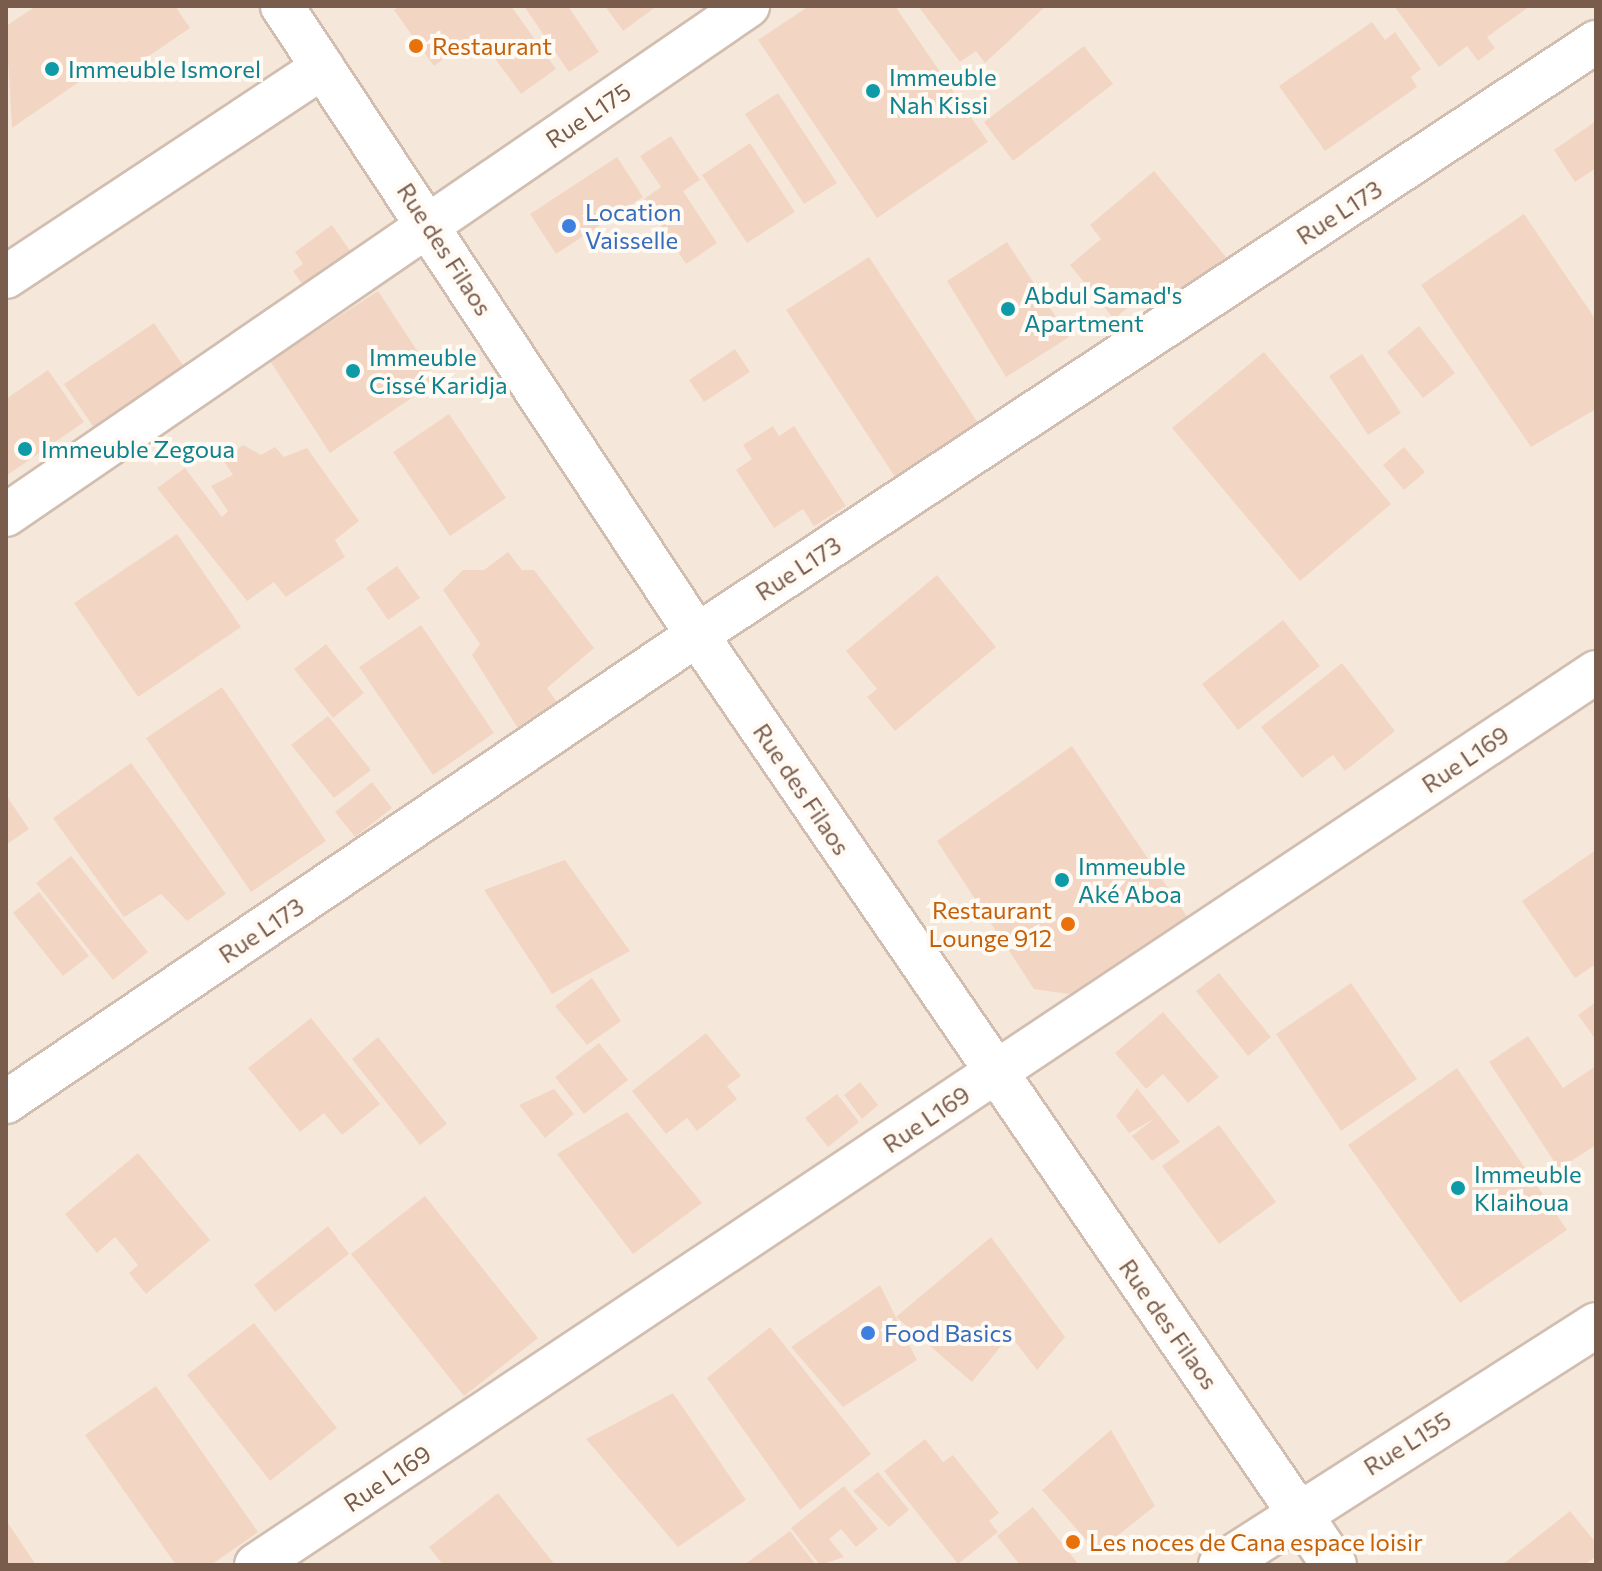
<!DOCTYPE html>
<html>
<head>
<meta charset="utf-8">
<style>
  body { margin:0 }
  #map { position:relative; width:1602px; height:1571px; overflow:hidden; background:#fdf6ec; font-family:Commissioner,sans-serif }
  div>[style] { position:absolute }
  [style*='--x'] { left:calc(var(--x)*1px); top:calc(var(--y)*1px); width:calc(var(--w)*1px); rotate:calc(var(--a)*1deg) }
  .residential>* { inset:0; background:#f5e8da }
  .building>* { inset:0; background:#f3d5c3 }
  .roads { filter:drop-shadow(2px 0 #d1beb0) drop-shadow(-2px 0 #d1beb0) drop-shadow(0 2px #d1beb0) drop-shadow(0 -2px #d1beb0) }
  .street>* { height:42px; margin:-21px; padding:0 21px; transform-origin:21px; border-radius:21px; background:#fff }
  .secondary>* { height:44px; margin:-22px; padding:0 22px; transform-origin:22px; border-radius:22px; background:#fff }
  .dots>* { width:22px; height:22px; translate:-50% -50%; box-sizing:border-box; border:4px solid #fffaf3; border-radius:50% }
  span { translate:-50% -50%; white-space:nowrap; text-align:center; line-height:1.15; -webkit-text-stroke:8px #fffaf3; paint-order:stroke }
  .food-label { font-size:24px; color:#c56008 }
  .left { translate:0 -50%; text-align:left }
  .right { translate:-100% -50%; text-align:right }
  .culture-label { font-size:24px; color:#0d838f }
  .street-label { font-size:24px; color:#7a5c4d }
  .shop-label { font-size:24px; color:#366cbe }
  .frame { position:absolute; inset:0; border:8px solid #7a5c4d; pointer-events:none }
</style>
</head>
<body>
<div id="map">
  <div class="residential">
    <i style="clip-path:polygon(6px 6px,1596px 6px,1596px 1565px,6px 1565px)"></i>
  </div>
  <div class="building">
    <i style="clip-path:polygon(36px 6px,175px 6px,190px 28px,118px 77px,108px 62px,12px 128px,6px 26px)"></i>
    <i style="clip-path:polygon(400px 6px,511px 6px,556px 69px,521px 94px,477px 34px,434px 66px,394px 10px)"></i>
    <i style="clip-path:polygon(524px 6px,568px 6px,599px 52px,569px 72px)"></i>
    <i style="clip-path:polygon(605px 6px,657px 6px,623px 31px)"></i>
    <i style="clip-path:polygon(809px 6px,895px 6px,988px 142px,877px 218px,758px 40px)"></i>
    <i style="clip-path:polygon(918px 6px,1046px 6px,985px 63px,976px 51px,960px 62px)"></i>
    <i style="clip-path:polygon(1394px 6px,1530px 6px,1487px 37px,1495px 48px,1478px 61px,1467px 46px,1439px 67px)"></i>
    <i style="clip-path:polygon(1372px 22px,1385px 40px,1395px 32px,1421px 69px,1411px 77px,1417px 87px,1325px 151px,1279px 86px)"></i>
    <i style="clip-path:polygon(1084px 46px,1113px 84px,1013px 161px,984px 122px)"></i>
    <i style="clip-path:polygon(778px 93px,837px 183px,804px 204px,745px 114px)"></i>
    <i style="clip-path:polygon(1596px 121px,1596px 168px,1575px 182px,1554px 150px)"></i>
    <i style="clip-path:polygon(671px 136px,700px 180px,683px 191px,717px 243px,686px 264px,644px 199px,661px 187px,640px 156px)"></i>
    <i style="clip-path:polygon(750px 143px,795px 212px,747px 243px,702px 175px)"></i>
    <i style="clip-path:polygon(617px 157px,643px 197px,556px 254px,530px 214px)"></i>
    <i style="clip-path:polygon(1154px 171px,1226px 257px,1155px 316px,1139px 298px,1114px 319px,1070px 265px,1101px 239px,1090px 225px)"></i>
    <i style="clip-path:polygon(1524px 214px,1596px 320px,1596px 409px,1531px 447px,1421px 285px)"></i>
    <i style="clip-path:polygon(332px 225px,358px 262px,310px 295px,293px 271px,303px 264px,295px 252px)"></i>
    <i style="clip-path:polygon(1007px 242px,1069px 337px,1006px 377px,947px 281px)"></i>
    <i style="clip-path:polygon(869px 257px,980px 426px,897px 480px,786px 310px)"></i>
    <i style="clip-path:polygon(378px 291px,437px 381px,330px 453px,270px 361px)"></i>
    <i style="clip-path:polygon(154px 323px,191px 377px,101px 438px,64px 384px)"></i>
    <i style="clip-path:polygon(1419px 326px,1455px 373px,1423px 398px,1387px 352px)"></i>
    <i style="clip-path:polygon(735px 349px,750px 372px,704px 402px,689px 380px)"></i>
    <i style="clip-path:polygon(1264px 352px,1391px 504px,1300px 581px,1172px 428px)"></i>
    <i style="clip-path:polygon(1362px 354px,1401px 413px,1368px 435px,1329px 376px)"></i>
    <i style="clip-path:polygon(48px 370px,84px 422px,6px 476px,6px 399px)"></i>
    <i style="clip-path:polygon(449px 414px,506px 498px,450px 536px,393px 452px)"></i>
    <i style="clip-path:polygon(773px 426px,779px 436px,794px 426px,846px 506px,814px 526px,803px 509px,774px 528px,736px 470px,752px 459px,743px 445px)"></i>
    <i style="clip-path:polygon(243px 445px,261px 455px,275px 447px,284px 457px,307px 448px,359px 521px,335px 540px,345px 557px,286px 597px,274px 582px,247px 601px,157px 488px,185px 468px,222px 517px,228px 511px,211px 486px,233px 475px,223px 460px)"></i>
    <i style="clip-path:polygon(1404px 447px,1425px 472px,1404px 490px,1383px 465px)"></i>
    <i style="clip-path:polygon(177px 534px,241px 627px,138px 697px,74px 603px)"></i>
    <i style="clip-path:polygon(508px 552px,522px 570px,534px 570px,594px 648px,547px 688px,559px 705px,519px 730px,472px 655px,480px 644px,443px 590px,463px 570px,484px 570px)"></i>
    <i style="clip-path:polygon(397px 566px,420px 598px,388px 620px,366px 588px)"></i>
    <i style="clip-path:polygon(937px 575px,996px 647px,895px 731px,867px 697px,877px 689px,846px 651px)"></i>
    <i style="clip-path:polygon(1283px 620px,1320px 666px,1238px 730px,1202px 684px)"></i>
    <i style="clip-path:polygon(421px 625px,494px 733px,433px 775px,359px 667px)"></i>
    <i style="clip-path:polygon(326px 644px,364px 693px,333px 718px,294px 669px)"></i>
    <i style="clip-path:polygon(1342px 663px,1395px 731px,1345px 771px,1333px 755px,1302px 778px,1261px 727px)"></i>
    <i style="clip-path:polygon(222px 687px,326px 841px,251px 892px,146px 738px)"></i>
    <i style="clip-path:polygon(328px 716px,371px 770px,334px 798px,291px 745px)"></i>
    <i style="clip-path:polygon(1072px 746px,1188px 918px,1075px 995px,1034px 989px,937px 841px)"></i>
    <i style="clip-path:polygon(131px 763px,226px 894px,187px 921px,161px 894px,124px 917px,53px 818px)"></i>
    <i style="clip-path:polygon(372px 782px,392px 808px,355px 837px,335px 812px)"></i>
    <i style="clip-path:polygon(6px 795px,29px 829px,6px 845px)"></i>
    <i style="clip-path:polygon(1596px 850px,1596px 964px,1575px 978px,1522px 901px)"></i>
    <i style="clip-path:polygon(71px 856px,148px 952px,113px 980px,36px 883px)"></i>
    <i style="clip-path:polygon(565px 860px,630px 951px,552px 994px,484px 890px)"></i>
    <i style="clip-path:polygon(39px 892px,89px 956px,63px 976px,13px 913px)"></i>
    <i style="clip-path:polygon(1219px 973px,1271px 1037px,1248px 1056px,1196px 991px)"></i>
    <i style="clip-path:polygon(592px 978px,621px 1021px,587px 1045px,555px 1006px)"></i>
    <i style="clip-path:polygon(1351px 983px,1417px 1079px,1341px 1131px,1276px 1034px)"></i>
    <i style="clip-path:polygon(1596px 1002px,1596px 1040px,1578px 1015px)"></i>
    <i style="clip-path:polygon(1163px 1012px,1219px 1077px,1188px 1103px,1163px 1074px,1146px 1089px,1115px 1053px)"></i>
    <i style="clip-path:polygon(311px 1018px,380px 1104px,342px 1135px,324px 1113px,300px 1132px,248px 1068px)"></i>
    <i style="clip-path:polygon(706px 1033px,741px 1076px,727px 1086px,737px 1099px,697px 1131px,687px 1118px,666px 1134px,632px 1091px)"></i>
    <i style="clip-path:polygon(1528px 1036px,1563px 1088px,1596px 1066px,1596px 1145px,1559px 1169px,1489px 1062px)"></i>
    <i style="clip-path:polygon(378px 1037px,447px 1124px,420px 1145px,352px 1059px)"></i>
    <i style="clip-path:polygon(599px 1043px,628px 1080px,584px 1114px,555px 1077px)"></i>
    <i style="clip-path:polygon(1457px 1068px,1567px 1230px,1460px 1303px,1348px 1145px)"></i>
    <i style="clip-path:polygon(860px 1082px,878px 1105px,862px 1119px,844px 1095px)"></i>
    <i style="clip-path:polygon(1137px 1088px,1180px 1142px,1152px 1161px,1132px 1136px,1154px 1119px,1129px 1133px,1116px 1116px)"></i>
    <i style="clip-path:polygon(554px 1089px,574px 1114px,545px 1138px,519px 1105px)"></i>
    <i style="clip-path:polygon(837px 1094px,859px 1122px,828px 1147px,805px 1118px)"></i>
    <i style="clip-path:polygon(627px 1112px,702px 1203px,633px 1254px,557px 1154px)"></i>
    <i style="clip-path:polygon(1219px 1125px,1276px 1202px,1219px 1244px,1162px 1166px)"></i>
    <i style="clip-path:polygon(138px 1153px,210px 1240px,146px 1294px,129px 1273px,138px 1265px,115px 1237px,97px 1253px,65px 1214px)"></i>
    <i style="clip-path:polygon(425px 1196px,538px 1338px,464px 1396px,351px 1254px)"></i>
    <i style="clip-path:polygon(328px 1226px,349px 1254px,275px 1312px,254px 1285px)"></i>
    <i style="clip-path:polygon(991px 1237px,1065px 1337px,1037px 1370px,1010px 1335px,972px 1382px,896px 1317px)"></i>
    <i style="clip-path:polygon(880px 1285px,917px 1360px,843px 1407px,791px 1347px)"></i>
    <i style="clip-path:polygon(254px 1323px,337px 1428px,270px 1481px,187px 1375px)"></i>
    <i style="clip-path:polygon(770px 1327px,871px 1454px,800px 1510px,707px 1378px)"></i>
    <i style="clip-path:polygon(156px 1386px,258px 1532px,211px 1565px,176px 1565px,85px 1435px)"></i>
    <i style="clip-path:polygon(673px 1393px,746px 1500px,678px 1547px,586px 1439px)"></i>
    <i style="clip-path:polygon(1111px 1430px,1155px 1506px,1097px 1552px,1042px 1490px)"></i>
    <i style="clip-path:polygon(925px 1439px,943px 1462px,953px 1455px,999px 1513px,989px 1521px,998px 1532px,958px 1564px,884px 1471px)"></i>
    <i style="clip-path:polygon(878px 1472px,909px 1510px,889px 1527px,853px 1491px)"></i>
    <i style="clip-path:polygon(844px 1486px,878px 1529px,856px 1547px,841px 1529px,829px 1539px,844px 1557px,820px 1565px,791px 1528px)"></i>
    <i style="clip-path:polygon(498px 1493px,555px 1565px,443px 1565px,429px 1547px)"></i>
    <i style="clip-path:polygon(1033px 1507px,1079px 1565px,1020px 1565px,997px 1536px)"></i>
    <i style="clip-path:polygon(1570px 1511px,1596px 1543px,1596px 1556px,1585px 1565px,1502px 1565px)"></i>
    <i style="clip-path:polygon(6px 1520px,36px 1565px,6px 1565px)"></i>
    <i style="clip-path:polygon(790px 1531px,816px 1565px,744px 1565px)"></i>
  </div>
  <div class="roads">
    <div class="street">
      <i style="--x:282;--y:6;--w:754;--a:56.58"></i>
      <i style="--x:697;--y:635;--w:1063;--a:55.58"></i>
      <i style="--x:6;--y:277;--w:380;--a:-33.5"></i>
      <i style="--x:6;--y:515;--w:900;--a:-34.45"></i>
      <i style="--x:6;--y:1102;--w:834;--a:-34.05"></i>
      <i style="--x:697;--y:635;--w:1077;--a:-33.41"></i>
      <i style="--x:256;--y:1565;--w:1610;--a:-33.68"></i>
    </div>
    <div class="secondary">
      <i style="--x:1298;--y:1512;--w:64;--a:55.8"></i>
      <i style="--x:1221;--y:1565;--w:445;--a:-32.6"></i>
    </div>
  </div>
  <div class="dots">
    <i style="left:416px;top:46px;background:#e8710a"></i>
    <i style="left:52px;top:69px;background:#0f9aa8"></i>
    <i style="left:873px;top:91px;background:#0f9aa8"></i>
    <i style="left:569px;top:226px;background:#3f7fe0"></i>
    <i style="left:1008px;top:309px;background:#0f9aa8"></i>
    <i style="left:353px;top:371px;background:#0f9aa8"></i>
    <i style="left:25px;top:449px;background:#0f9aa8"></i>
    <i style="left:1062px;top:880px;background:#0f9aa8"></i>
    <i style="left:1068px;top:924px;background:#e8710a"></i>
    <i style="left:1458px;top:1188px;background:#0f9aa8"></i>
    <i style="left:868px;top:1333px;background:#3f7fe0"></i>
    <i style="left:1073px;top:1542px;background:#e8710a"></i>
  </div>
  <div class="food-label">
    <span class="left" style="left:432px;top:46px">Restaurant</span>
    <span class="right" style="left:1052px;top:924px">Restaurant<br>Lounge 912</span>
    <span class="left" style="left:1089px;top:1542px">Les noces de Cana espace loisir</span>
  </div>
  <div class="culture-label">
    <span class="left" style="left:68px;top:69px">Immeuble Ismorel</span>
    <span class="left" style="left:889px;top:91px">Immeuble<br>Nah Kissi</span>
    <span class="left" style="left:1024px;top:309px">Abdul Samad's<br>Apartment</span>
    <span class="left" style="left:369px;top:371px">Immeuble<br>Cissé Karidja</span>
    <span class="left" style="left:41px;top:449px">Immeuble Zegoua</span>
    <span class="left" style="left:1078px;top:880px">Immeuble<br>Aké Aboa</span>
    <span class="left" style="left:1474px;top:1188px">Immeuble<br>Klaihoua</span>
  </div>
  <div class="street-label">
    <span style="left:588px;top:115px;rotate:-34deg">Rue L175</span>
    <span style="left:1339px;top:212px;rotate:-33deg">Rue L173</span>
    <span style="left:445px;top:249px;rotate:57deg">Rue des Filaos</span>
    <span style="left:798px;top:568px;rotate:-33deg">Rue L173</span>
    <span style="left:1465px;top:759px;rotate:-34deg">Rue L169</span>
    <span style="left:802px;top:789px;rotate:56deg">Rue des Filaos</span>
    <span style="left:261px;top:930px;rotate:-34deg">Rue L173</span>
    <span style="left:926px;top:1119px;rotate:-34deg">Rue L169</span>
    <span style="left:1169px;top:1324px;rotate:55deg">Rue des Filaos</span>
    <span style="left:1407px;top:1443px;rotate:-32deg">Rue L155</span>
    <span style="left:387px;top:1478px;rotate:-34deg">Rue L169</span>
  </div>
  <div class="shop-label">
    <span class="left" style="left:585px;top:226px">Location<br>Vaisselle</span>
    <span class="left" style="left:884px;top:1333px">Food Basics</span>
  </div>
  <div class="frame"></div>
</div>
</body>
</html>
